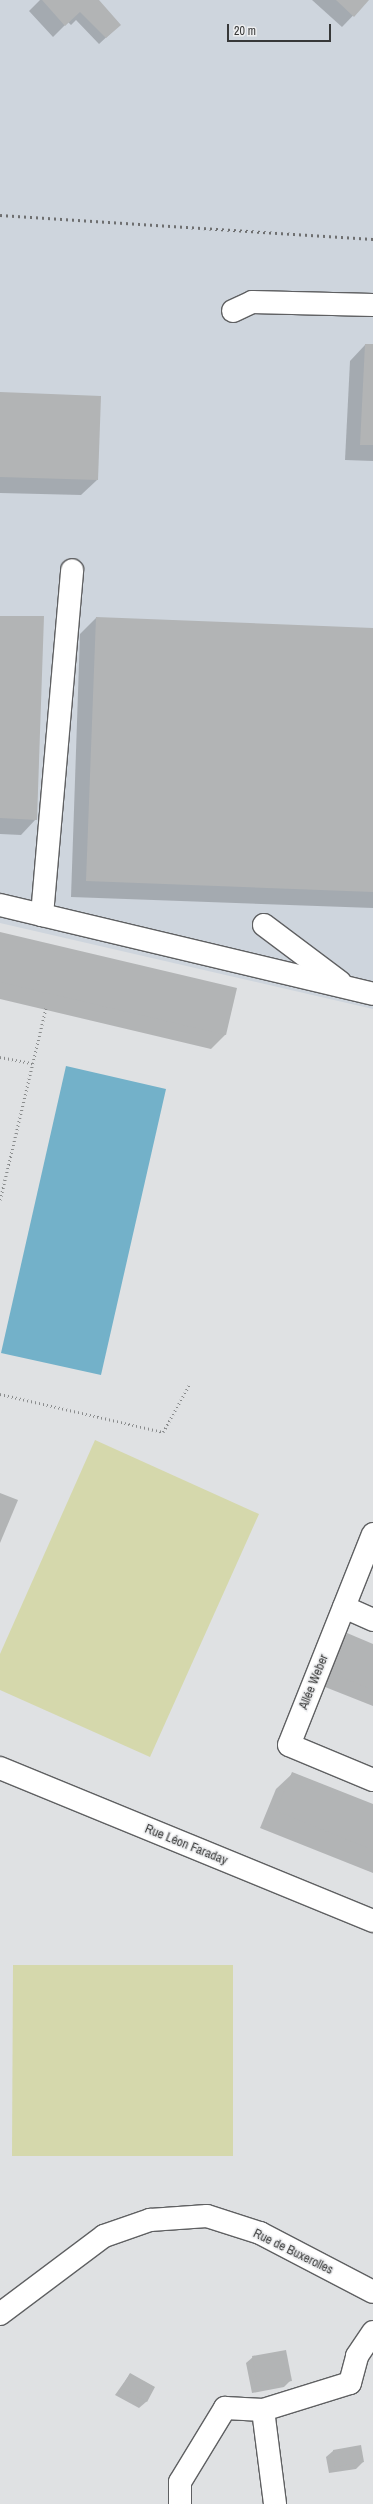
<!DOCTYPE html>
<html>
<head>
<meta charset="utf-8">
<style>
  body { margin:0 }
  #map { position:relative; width:373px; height:2504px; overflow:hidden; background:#dfe1e3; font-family:"Archivo Narrow",sans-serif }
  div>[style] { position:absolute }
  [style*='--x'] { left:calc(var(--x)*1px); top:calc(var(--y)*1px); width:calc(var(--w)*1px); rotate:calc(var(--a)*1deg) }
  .built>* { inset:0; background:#ced5dd }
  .green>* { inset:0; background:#d5d8ac }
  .water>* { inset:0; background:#73b1c9 }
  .shadow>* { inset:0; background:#0003 }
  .building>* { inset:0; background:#b2b4b5 }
  .path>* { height:2.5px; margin-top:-1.25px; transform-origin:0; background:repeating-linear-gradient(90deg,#8b8d8e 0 1px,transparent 0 4px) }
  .roads { filter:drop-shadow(1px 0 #5f6062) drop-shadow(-1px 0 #5f6062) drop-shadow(0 1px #5f6062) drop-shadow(0 -1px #5f6062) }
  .minor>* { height:22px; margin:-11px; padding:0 11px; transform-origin:11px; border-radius:11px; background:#fff }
  .rail>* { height:3px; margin-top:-1.5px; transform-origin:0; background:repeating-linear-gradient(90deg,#6e6f70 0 2px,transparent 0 6px) }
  span { translate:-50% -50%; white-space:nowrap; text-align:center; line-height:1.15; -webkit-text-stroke:3px #edeef0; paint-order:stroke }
  .street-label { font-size:13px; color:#373838 }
  .scale { position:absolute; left:227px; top:24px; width:104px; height:18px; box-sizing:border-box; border:2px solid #373838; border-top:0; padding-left:5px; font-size:12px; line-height:14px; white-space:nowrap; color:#373838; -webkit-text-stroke:3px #edeef0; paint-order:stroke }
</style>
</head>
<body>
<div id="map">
  <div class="built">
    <i style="clip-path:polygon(0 0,373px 0,373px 1009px,0 923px)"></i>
  </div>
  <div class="green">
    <i style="clip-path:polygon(95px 1440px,259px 1514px,150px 1757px,0 1690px,0 1654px)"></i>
    <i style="clip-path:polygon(13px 1965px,233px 1965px,233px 2156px,12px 2156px)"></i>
  </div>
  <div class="water">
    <i style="clip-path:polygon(66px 1066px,166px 1089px,101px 1375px,1px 1353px)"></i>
  </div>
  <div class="shadow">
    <i style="clip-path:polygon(40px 0,97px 0,113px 31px,99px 44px,76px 20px,71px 25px,68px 22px,53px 37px,29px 11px)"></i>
    <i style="clip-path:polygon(312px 0,368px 0,342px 27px)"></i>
    <i style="clip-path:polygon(365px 345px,373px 345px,373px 461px,345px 460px,350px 361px)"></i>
    <i style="clip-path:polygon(0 393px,97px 480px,81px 495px,0 493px)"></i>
    <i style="clip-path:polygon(0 617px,36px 819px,21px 835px,0 834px)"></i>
    <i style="clip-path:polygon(96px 618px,373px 630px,373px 908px,71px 897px,80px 634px)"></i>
    <i style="clip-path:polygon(0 933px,235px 989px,225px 1035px,211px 1049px,0 999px)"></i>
    <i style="clip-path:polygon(347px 1635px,373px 1645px,373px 1706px,320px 1685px,335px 1646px)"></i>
    <i style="clip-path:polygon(293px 1773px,373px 1805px,373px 1873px,260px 1828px,276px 1789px)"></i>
    <i style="clip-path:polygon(253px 2357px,291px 2380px,284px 2387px,252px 2393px,246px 2363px)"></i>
    <i style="clip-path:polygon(130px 2374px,154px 2387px,146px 2402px,139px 2408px,115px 2395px)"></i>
    <i style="clip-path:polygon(360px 2446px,363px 2462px,356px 2469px,329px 2473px,326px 2457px,333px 2451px)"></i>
  </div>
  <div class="building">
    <i style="clip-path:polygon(42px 0,99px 0,121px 25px,106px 38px,80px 12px,65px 26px)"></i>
    <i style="clip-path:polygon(336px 0,369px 0,354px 17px)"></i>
    <i style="clip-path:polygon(365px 344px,373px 344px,373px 445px,360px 445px)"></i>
    <i style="clip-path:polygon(0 392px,101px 396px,98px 480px,0 477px)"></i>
    <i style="clip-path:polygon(0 616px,44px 616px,37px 820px,0 818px)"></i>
    <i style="clip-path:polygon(96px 617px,373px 628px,373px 892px,86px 881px)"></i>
    <i style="clip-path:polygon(0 932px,237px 988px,226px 1035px,0 982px)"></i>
    <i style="clip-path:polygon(0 1493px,18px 1500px,0 1543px)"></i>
    <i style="clip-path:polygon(347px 1633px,373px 1644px,373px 1690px,331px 1673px)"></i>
    <i style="clip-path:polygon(292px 1772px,373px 1804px,373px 1850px,276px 1811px)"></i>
    <i style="clip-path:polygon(286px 2350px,292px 2381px,258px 2387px,252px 2356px)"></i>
    <i style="clip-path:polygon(130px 2373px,155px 2387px,147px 2402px,121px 2388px)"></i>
    <i style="clip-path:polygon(361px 2445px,364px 2462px,335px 2467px,333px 2450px)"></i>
  </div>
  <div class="path">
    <i style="--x:0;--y:1057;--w:33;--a:11"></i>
    <i style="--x:0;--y:1200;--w:198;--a:-76.6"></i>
    <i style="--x:0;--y:1394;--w:167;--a:13.1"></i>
    <i style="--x:163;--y:1432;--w:54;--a:-61"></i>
  </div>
  <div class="roads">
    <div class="minor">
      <i style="--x:233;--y:311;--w:21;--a:-25"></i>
      <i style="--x:252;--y:302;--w:121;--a:1.4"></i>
      <i style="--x:0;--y:905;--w:43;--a:13.4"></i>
      <i style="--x:42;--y:915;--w:346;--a:-85"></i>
      <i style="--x:42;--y:915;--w:340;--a:13.4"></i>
      <i style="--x:264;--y:925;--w:95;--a:36.9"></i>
      <i style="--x:373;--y:1534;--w:227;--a:111.7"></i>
      <i style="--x:289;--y:1745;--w:91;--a:22.6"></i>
      <i style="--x:344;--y:1607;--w:32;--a:24"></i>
      <i style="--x:0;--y:1768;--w:403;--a:22.3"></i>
      <i style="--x:0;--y:2314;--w:130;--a:-36.9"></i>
      <i style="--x:104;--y:2236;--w:49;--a:-19.2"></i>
      <i style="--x:150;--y:2220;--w:57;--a:-4"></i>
      <i style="--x:207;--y:2216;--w:56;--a:17.8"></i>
      <i style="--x:260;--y:2233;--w:127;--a:27.6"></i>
      <i style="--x:263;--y:2410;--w:91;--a:-17.2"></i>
      <i style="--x:350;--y:2383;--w:28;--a:-75"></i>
      <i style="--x:357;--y:2356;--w:29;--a:-56"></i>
      <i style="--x:180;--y:2504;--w:22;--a:-90"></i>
      <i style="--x:180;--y:2482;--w:87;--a:-58.7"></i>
      <i style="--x:225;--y:2408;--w:38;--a:3"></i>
      <i style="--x:263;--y:2410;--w:95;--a:82.7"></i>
    </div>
  </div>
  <div class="rail">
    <i style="--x:0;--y:215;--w:374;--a:3.7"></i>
  </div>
  <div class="street-label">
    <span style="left:314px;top:1682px;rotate:-68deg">Allée Weber</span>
    <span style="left:186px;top:1845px;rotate:22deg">Rue Léon Faraday</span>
    <span style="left:293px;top:2252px;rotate:26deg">Rue de Buxerolles</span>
  </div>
  <div class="scale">20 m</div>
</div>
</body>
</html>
